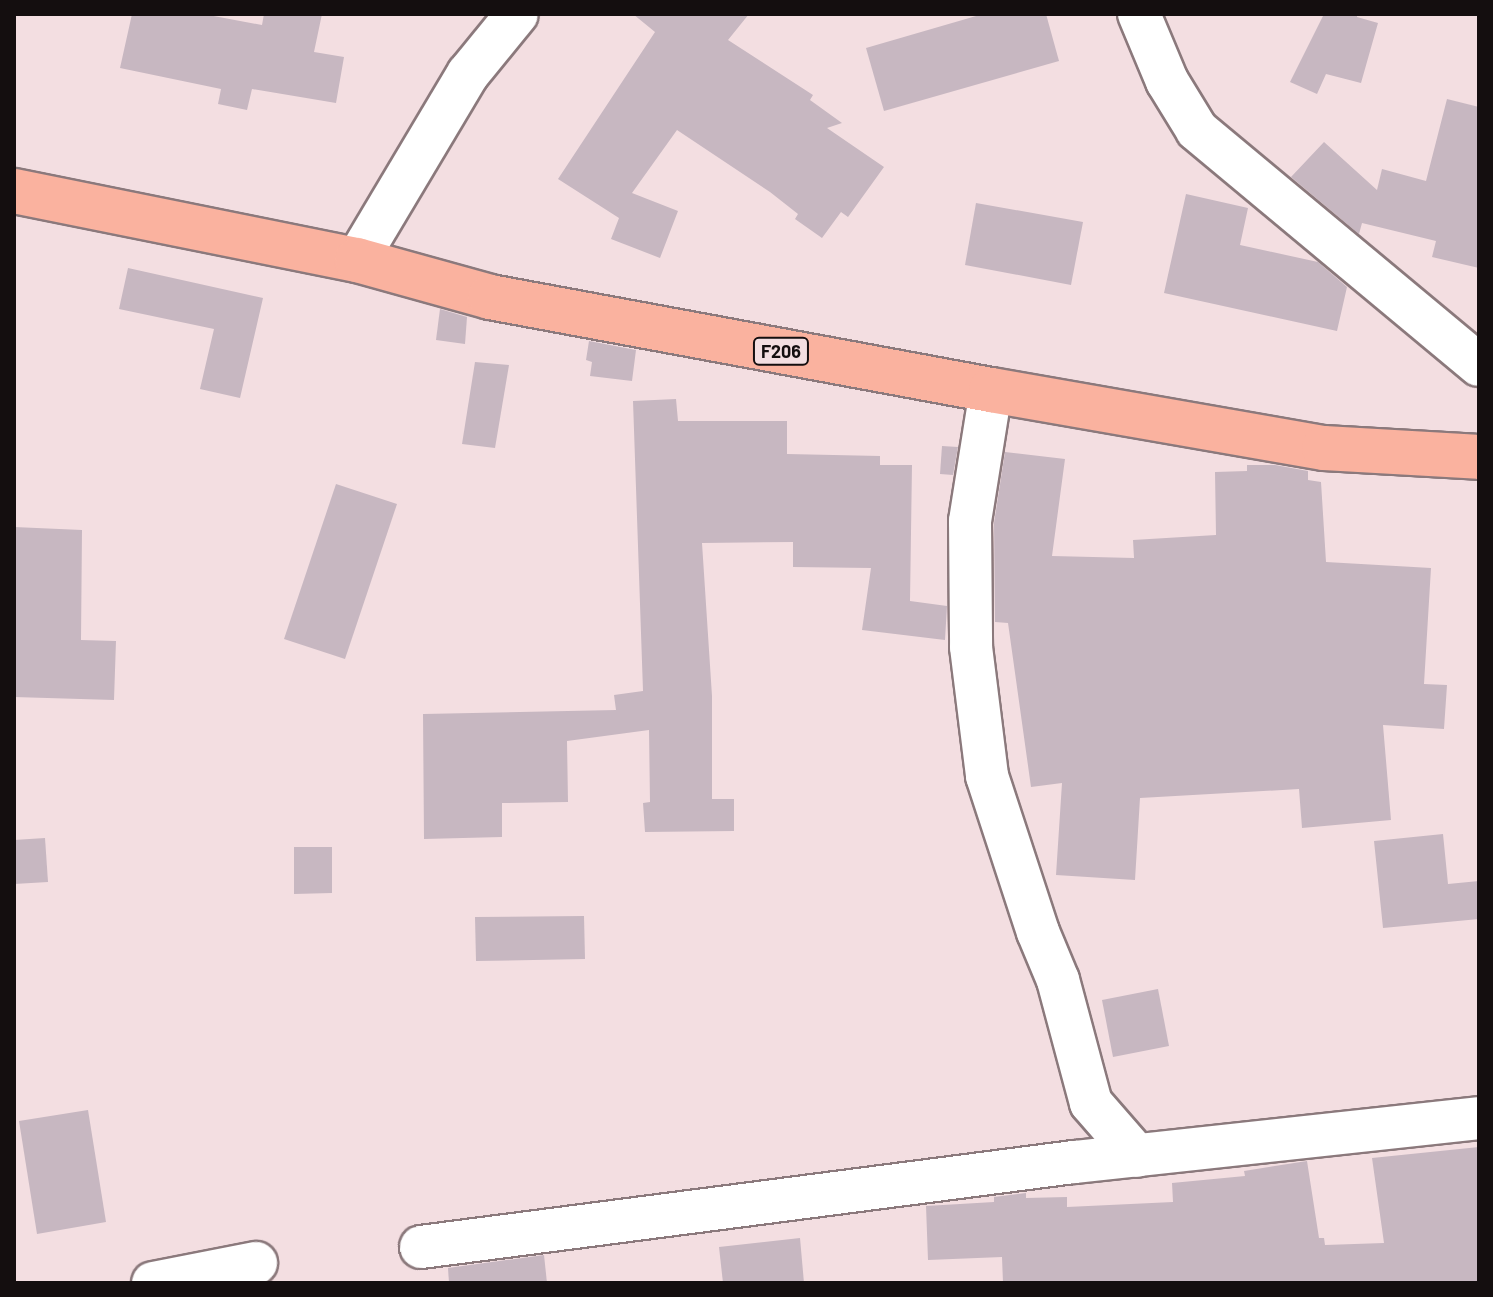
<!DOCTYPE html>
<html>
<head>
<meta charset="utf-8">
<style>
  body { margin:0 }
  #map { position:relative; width:1493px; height:1297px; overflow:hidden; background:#f3dee1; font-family:Barlow,sans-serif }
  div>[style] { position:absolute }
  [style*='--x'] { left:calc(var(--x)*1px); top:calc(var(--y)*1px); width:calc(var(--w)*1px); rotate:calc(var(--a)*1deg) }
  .building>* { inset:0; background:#c7b7c1 }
  .roads { filter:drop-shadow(2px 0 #8b797c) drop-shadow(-2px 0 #8b797c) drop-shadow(0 2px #8b797c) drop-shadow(0 -2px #8b797c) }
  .street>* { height:42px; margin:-21px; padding:0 21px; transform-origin:21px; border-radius:21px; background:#fff }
  .primary>* { height:44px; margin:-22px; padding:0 22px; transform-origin:22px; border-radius:22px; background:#fab29f }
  span { translate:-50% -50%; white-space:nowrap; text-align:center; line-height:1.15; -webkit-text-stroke:7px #f3dee1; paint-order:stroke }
  .shield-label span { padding:2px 6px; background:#f3dee1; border:2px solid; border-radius:6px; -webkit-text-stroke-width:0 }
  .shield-label { font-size:18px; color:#140e0f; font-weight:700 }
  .frame { position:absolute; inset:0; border:16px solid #140e0f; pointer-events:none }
</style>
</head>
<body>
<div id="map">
  <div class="building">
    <i style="clip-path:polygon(132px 14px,203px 14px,262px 25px,264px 14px,322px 14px,314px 52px,344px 57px,336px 103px,252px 89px,247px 110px,218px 104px,221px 89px,120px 68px)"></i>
    <i style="clip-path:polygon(633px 14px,749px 14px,728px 40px,813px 95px,810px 100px,842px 123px,827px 128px,884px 167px,848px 217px,841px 212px,822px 238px,795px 219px,798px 214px,770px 192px,677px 130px,632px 193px,678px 211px,660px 258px,611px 239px,619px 218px,558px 179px,655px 32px)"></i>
    <i style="clip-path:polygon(983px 14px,1046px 14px,1059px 61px,884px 111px,866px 48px)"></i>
    <i style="clip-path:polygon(1324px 14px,1357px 14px,1357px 17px,1378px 23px,1361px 83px,1326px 74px,1317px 94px,1290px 82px)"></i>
    <i style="clip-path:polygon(1447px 99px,1479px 107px,1479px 268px,1432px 257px,1436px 241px,1362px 223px,1359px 234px,1291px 177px,1324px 142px,1377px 190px,1382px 169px,1426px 181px)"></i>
    <i style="clip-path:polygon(1186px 194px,1248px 208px,1240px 245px,1318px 262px,1347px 287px,1337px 331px,1164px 293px)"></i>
    <i style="clip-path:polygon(976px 203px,1083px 222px,1071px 285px,965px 265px)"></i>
    <i style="clip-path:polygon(128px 268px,263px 298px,240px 398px,200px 389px,214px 329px,119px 309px)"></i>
    <i style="clip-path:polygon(440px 309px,467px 317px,465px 344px,436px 340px)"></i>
    <i style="clip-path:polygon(589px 341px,636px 350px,632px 381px,590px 376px,592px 362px,586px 360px)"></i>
    <i style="clip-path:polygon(475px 362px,509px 365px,495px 448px,462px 444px)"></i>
    <i style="clip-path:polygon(676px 399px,678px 421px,787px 421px,787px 454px,880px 456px,880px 465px,912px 465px,910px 601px,947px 606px,945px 640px,862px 630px,871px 568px,793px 567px,793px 542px,702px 543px,712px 696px,712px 799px,734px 799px,734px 831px,645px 832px,643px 803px,650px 802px,649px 730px,567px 741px,568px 802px,502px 803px,502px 837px,424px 839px,423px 714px,616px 710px,614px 695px,643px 691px,633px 401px)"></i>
    <i style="clip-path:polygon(942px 446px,958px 447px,953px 475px,940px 474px)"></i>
    <i style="clip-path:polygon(1005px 452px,1065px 459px,1052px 556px,1134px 558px,1133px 540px,1216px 535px,1215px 472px,1247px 471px,1247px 465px,1275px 465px,1308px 471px,1308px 480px,1321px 482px,1326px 562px,1431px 568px,1424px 684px,1447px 685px,1444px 729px,1383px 725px,1391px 820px,1302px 828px,1299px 789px,1140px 798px,1135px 880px,1056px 875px,1062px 783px,1031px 787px,1008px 623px,995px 622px,994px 523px)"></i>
    <i style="clip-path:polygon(336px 484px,397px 504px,345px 659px,284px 639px)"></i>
    <i style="clip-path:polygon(14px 527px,82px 530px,81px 640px,116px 641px,114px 700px,14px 697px)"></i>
    <i style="clip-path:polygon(1443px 834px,1448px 884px,1479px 881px,1479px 919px,1383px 928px,1374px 841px)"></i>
    <i style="clip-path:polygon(45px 838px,48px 882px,14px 884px,14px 840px)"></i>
    <i style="clip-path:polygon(294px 847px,332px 847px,332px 893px,294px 894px)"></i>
    <i style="clip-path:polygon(584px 916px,585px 959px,476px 961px,475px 917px)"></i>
    <i style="clip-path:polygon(1158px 989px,1169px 1046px,1113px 1057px,1102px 1000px)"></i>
    <i style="clip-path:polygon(88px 1110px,106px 1222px,37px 1234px,19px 1121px)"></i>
    <i style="clip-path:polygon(1479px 1147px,1479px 1283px,1003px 1283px,1002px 1257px,928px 1260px,926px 1206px,994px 1202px,994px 1197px,1026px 1193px,1026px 1198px,1067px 1197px,1067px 1207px,1173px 1202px,1172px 1183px,1245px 1176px,1244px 1171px,1307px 1161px,1319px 1238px,1324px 1238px,1325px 1245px,1384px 1243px,1372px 1158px)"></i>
    <i style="clip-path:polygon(800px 1238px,804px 1283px,723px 1283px,719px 1247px)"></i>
    <i style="clip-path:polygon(544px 1255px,547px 1283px,449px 1283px,448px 1268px)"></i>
  </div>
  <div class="roads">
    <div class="street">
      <i style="--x:1139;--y:14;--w:73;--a:67.3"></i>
      <i style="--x:1167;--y:81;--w:57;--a:58.5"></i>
      <i style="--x:1197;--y:130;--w:367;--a:39.8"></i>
      <i style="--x:357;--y:260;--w:217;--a:-59.2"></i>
      <i style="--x:468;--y:74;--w:77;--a:-50.8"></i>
      <i style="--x:991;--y:390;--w:133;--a:99.1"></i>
      <i style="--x:970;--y:521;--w:126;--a:89.5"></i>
      <i style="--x:971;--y:647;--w:130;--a:82.9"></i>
      <i style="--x:987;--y:776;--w:164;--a:71.9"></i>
      <i style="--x:1038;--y:932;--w:52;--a:67.4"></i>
      <i style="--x:1058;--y:980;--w:127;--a:75"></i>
      <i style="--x:1091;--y:1103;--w:70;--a:49"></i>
      <i style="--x:421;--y:1247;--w:659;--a:-7.42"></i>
      <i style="--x:1074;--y:1162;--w:407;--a:-6.2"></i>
      <i style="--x:153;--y:1283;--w:105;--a:-11"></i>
    </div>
    <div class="primary">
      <i style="--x:14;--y:191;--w:350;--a:11.4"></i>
      <i style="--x:357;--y:260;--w:138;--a:15.5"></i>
      <i style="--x:490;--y:297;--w:510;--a:10.52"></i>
      <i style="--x:991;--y:390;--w:338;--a:9.9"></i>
      <i style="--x:1324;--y:448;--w:155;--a:3.3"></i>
    </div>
  </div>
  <div class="shield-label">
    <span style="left:781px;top:351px">F206</span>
  </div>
  <div class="frame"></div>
</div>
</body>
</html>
